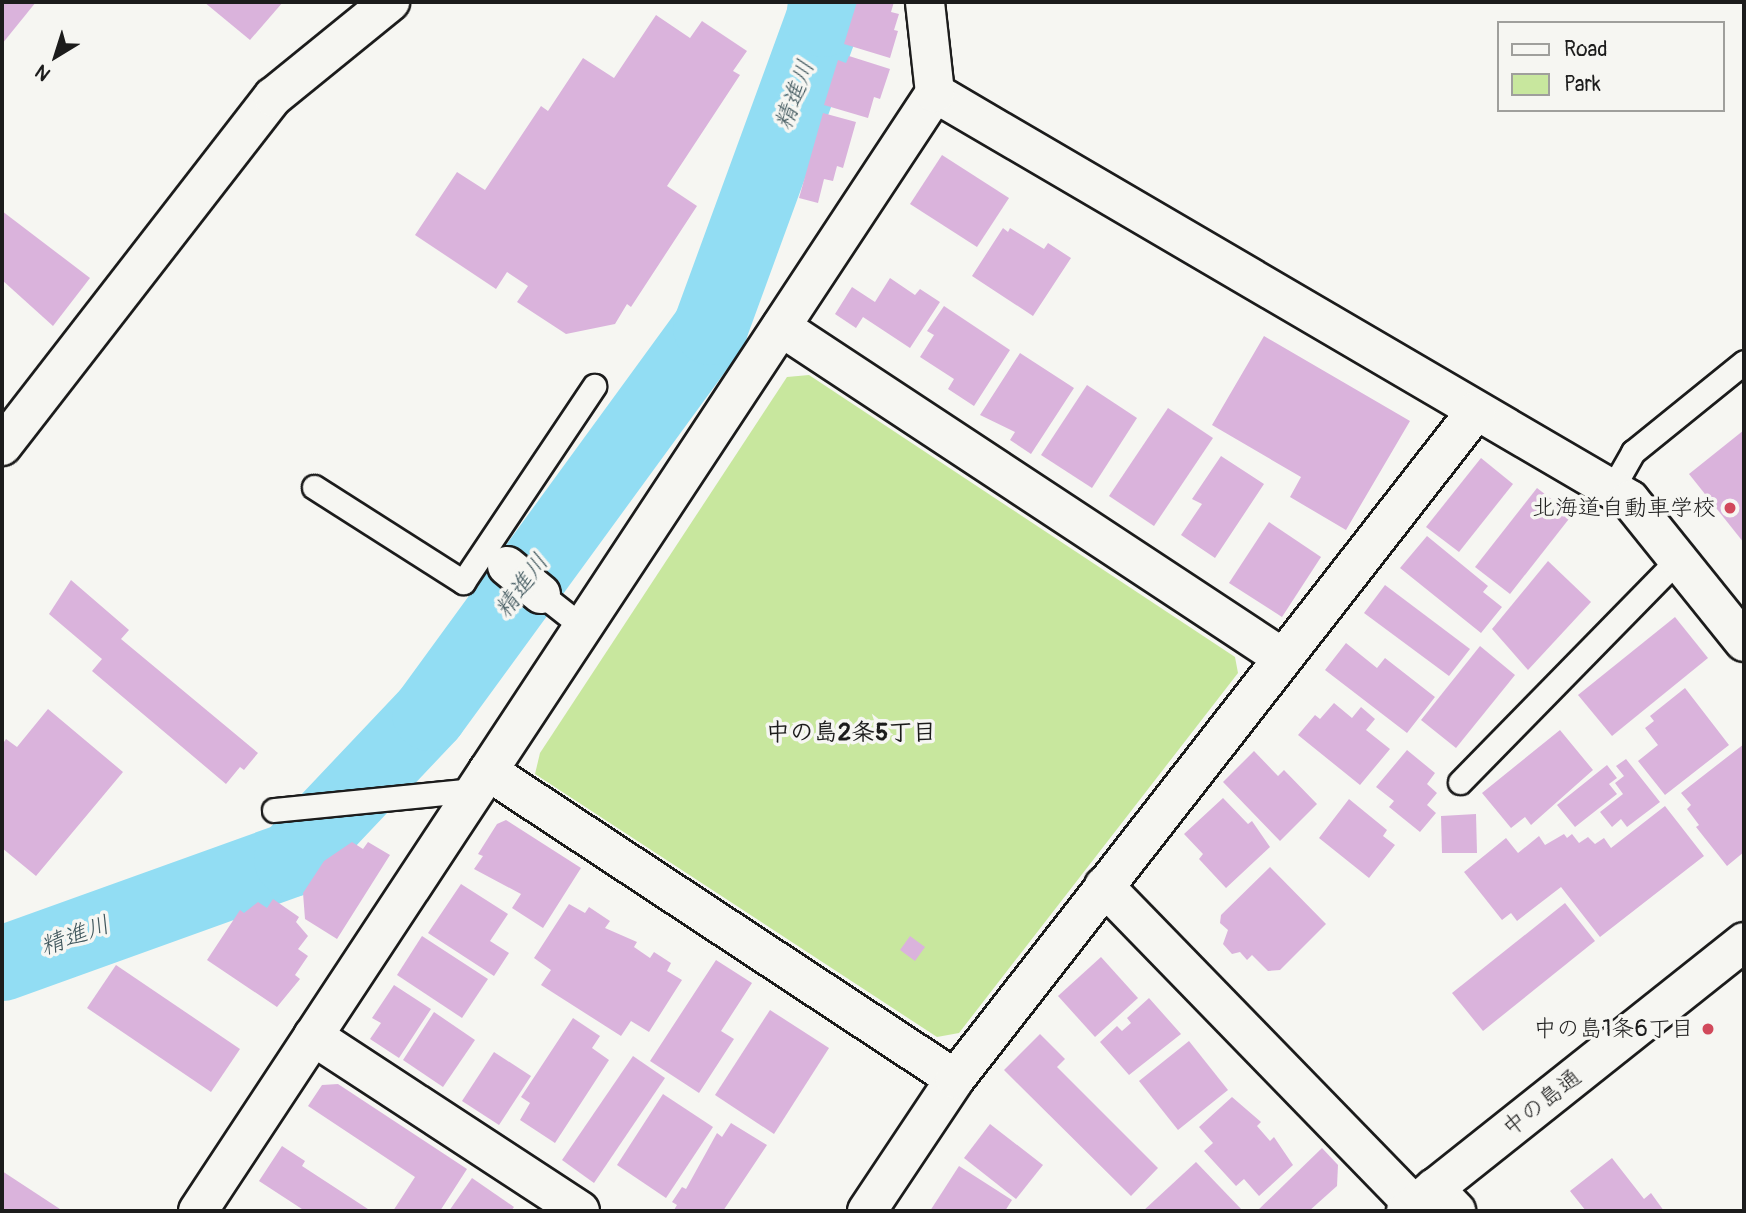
<!DOCTYPE html>
<html>
<head>
<meta charset="utf-8">
<style>
  body { margin:0 }
  #map { position:relative; width:1746px; height:1213px; overflow:hidden; background:#f6f6f2; font-family:Pangolin,"Klee One",sans-serif }
  div>[style] { position:absolute }
  [style*='--x'] { left:calc(var(--x)*1px); top:calc(var(--y)*1px); width:calc(var(--w)*1px); rotate:calc(var(--a)*1deg) }
  .green>* { inset:0; background:#c8e79e }
  .river>* { height:75px; margin:-37.5px; padding:0 37.5px; transform-origin:37.5px; border-radius:37.5px; background:#92ddf3 }
  .building>* { inset:0; background:#dab3dc }
  .roads { filter:drop-shadow(2px 0 #1c1c1c) drop-shadow(-2px 0 #1c1c1c) drop-shadow(0 2px #1c1c1c) drop-shadow(0 -2px #1c1c1c) }
  .lane>* { height:23px; margin:-11.5px; padding:0 11.5px; transform-origin:11.5px; border-radius:11.5px; background:#f6f6f2 }
  .street>* { height:38px; margin:-19px; padding:0 19px; transform-origin:19px; border-radius:19px; background:#f6f6f2 }
  .secondary>* { height:38px; margin:-19px; padding:0 19px; transform-origin:19px; border-radius:19px; background:#f6f6f2 }
  .dots>* { width:19px; height:19px; translate:-50% -50%; box-sizing:border-box; border:4px solid #f6f6f2; border-radius:50% }
  span { translate:-50% -50%; white-space:nowrap; text-align:center; line-height:1.15; -webkit-text-stroke:7px #f6f6f2; paint-order:stroke }
  .poi-label { font-size:23px; color:#1c1c1c }
  .right { translate:-100% -50%; text-align:right }
  .street-label { font-size:23px; color:#1c1c1c }
  .water-label { font-size:24px; color:#3f565c; font-style:italic }
  .neighbourhood-label { font-size:24px; color:#1c1c1c; font-weight:700 }
  .frame { position:absolute; inset:0; border:4px solid #1c1c1c; pointer-events:none }
  .legend { position:absolute; left:1497px; top:21px; width:228px; height:91px; box-sizing:border-box; background:#f6f6f2; border:2px solid #9f9f9c; margin:0; padding:9px 12px; list-style:none; font-size:21px; color:#1c1c1c }
  .legend li { display:flex; align-items:center; gap:14px; height:35px }
  .legend b { width:35px; border:2px solid #9f9f9c }
  .north { position:absolute; left:21px; top:21px; width:70px; height:70px; -webkit-text-stroke:5px #f6f6f2; paint-order:stroke; rotate:218deg; font-size:19px; font-weight:700; line-height:28px; text-align:center; color:#1c1c1c }
  .north::after { content:''; display:block; margin:auto; width:24px; height:32px; background:#1c1c1c; clip-path:polygon(50% 0,100% 100%,50% 72%,0 100%) }
</style>
</head>
<body>
<div id="map">
  <div class="green">
    <i style="clip-path:polygon(809px 375px,1235px 657px,1238px 673px,959px 1033px,937px 1037px,535px 774px,540px 753px,787px 377px)"></i>
  </div>
  <div class="river">
    <i style="--x:2;--y:963;--w:307;--a:-19.8"></i>
    <i style="--x:291;--y:859;--w:201;--a:-46.6"></i>
    <i style="--x:429;--y:713;--w:477;--a:-53.9"></i>
    <i style="--x:710;--y:327;--w:328;--a:-69.9"></i>
    <i style="--x:823;--y:19;--w:17;--a:-83"></i>
  </div>
  <div class="building">
    <i style="clip-path:polygon(2px 2px,36px 2px,2px 44px)"></i>
    <i style="clip-path:polygon(204px 2px,283px 2px,250px 40px)"></i>
    <i style="clip-path:polygon(857px 2px,894px 2px,891px 12px,899px 14px,894px 30px,898px 31px,890px 58px,844px 44px)"></i>
    <i style="clip-path:polygon(656px 15px,690px 38px,702px 21px,747px 51px,733px 71px,740px 75px,667px 186px,697px 206px,631px 307px,627px 304px,615px 324px,566px 334px,517px 302px,528px 286px,507px 272px,496px 289px,415px 235px,457px 172px,485px 190px,541px 106px,548px 111px,583px 58px,614px 78px)"></i>
    <i style="clip-path:polygon(849px 56px,890px 69px,880px 99px,874px 97px,868px 118px,824px 105px,838px 60px,846px 63px)"></i>
    <i style="clip-path:polygon(823px 113px,856px 122px,843px 168px,837px 166px,833px 181px,824px 179px,818px 203px,799px 198px)"></i>
    <i style="clip-path:polygon(942px 155px,1009px 198px,977px 247px,910px 204px)"></i>
    <i style="clip-path:polygon(2px 211px,90px 278px,53px 326px,2px 280px)"></i>
    <i style="clip-path:polygon(1003px 228px,1008px 232px,1010px 228px,1044px 249px,1048px 243px,1071px 258px,1033px 316px,972px 276px)"></i>
    <i style="clip-path:polygon(890px 278px,915px 295px,920px 289px,940px 302px,910px 348px,863px 317px,856px 328px,835px 314px,852px 287px,875px 302px)"></i>
    <i style="clip-path:polygon(944px 306px,1010px 350px,974px 406px,948px 389px,954px 379px,920px 357px,934px 335px,927px 331px)"></i>
    <i style="clip-path:polygon(1264px 336px,1410px 421px,1346px 530px,1290px 497px,1301px 477px,1212px 425px)"></i>
    <i style="clip-path:polygon(1020px 353px,1074px 388px,1031px 454px,1010px 440px,1015px 432px,980px 415px)"></i>
    <i style="clip-path:polygon(1087px 385px,1137px 418px,1092px 488px,1041px 455px)"></i>
    <i style="clip-path:polygon(1168px 408px,1213px 438px,1154px 526px,1109px 496px)"></i>
    <i style="clip-path:polygon(1744px 430px,1744px 543px,1689px 474px)"></i>
    <i style="clip-path:polygon(1221px 456px,1264px 484px,1215px 558px,1181px 535px,1202px 504px,1192px 499px)"></i>
    <i style="clip-path:polygon(1481px 458px,1513px 484px,1459px 552px,1426px 527px)"></i>
    <i style="clip-path:polygon(1537px 488px,1572px 515px,1510px 594px,1475px 567px)"></i>
    <i style="clip-path:polygon(1269px 522px,1321px 557px,1282px 617px,1229px 583px)"></i>
    <i style="clip-path:polygon(1427px 536px,1488px 586px,1483px 592px,1502px 607px,1481px 633px,1400px 568px)"></i>
    <i style="clip-path:polygon(1548px 561px,1591px 602px,1528px 670px,1492px 629px)"></i>
    <i style="clip-path:polygon(71px 580px,129px 630px,121px 639px,258px 753px,244px 770px,240px 767px,226px 784px,92px 671px,102px 659px,49px 614px)"></i>
    <i style="clip-path:polygon(1385px 585px,1470px 649px,1449px 676px,1364px 613px)"></i>
    <i style="clip-path:polygon(1675px 617px,1708px 658px,1612px 736px,1578px 695px)"></i>
    <i style="clip-path:polygon(1346px 643px,1377px 668px,1385px 658px,1435px 697px,1407px 733px,1325px 670px)"></i>
    <i style="clip-path:polygon(1480px 646px,1515px 675px,1456px 748px,1421px 720px)"></i>
    <i style="clip-path:polygon(1685px 688px,1729px 745px,1665px 795px,1638px 761px,1658px 745px,1645px 728px,1654px 721px,1650px 716px)"></i>
    <i style="clip-path:polygon(1334px 703px,1352px 718px,1361px 707px,1375px 719px,1366px 730px,1390px 749px,1360px 785px,1298px 735px,1315px 715px,1320px 719px)"></i>
    <i style="clip-path:polygon(48px 709px,123px 772px,36px 876px,2px 848px,2px 745px,6px 739px,17px 747px)"></i>
    <i style="clip-path:polygon(1560px 730px,1593px 770px,1531px 825px,1525px 817px,1511px 828px,1482px 793px)"></i>
    <i style="clip-path:polygon(1744px 744px,1744px 852px,1727px 866px,1696px 827px,1699px 825px,1687px 809px,1691px 805px,1681px 793px)"></i>
    <i style="clip-path:polygon(1407px 750px,1435px 773px,1427px 784px,1437px 793px,1427px 805px,1436px 813px,1420px 832px,1389px 807px,1394px 801px,1376px 787px)"></i>
    <i style="clip-path:polygon(1254px 751px,1278px 776px,1284px 770px,1317px 804px,1280px 841px,1223px 782px)"></i>
    <i style="clip-path:polygon(1626px 759px,1660px 802px,1627px 827px,1621px 819px,1612px 827px,1600px 812px,1623px 794px,1615px 783px,1624px 776px,1616px 766px)"></i>
    <i style="clip-path:polygon(1607px 765px,1617px 778px,1609px 784px,1617px 794px,1575px 827px,1557px 805px)"></i>
    <i style="clip-path:polygon(1223px 798px,1248px 824px,1252px 821px,1270px 847px,1226px 888px,1199px 859px,1203px 854px,1184px 834px)"></i>
    <i style="clip-path:polygon(1349px 799px,1387px 830px,1383px 836px,1395px 845px,1369px 878px,1319px 838px)"></i>
    <i style="clip-path:polygon(1665px 806px,1704px 856px,1600px 937px,1561px 887px,1517px 921px,1511px 913px,1502px 920px,1464px 872px,1506px 838px,1518px 853px,1539px 836px,1545px 845px,1564px 834px,1567px 838px,1572px 834px,1579px 843px,1588px 837px,1595px 844px,1604px 838px,1611px 848px)"></i>
    <i style="clip-path:polygon(1476px 814px,1477px 853px,1442px 853px,1441px 816px)"></i>
    <i style="clip-path:polygon(506px 820px,581px 868px,543px 928px,512px 908px,521px 894px,474px 869px,483px 856px,478px 854px,497px 824px)"></i>
    <i style="clip-path:polygon(352px 842px,363px 849px,368px 842px,390px 855px,337px 939px,305px 919px,303px 893px,324px 861px)"></i>
    <i style="clip-path:polygon(1270px 867px,1326px 924px,1280px 970px,1268px 971px,1252px 955px,1247px 960px,1240px 952px,1232px 954px,1223px 944px,1228px 930px,1220px 923px,1221px 915px)"></i>
    <i style="clip-path:polygon(461px 884px,508px 914px,490px 941px,509px 953px,494px 976px,428px 933px)"></i>
    <i style="clip-path:polygon(273px 899px,299px 917px,296px 922px,308px 936px,298px 949px,308px 956px,295px 975px,300px 979px,277px 1007px,207px 960px,240px 910px,244px 913px,258px 902px,267px 908px)"></i>
    <i style="clip-path:polygon(1565px 903px,1595px 941px,1483px 1031px,1452px 993px)"></i>
    <i style="clip-path:polygon(569px 904px,585px 913px,589px 907px,610px 921px,605px 928px,637px 942px,634px 947px,650px 958px,654px 952px,671px 963px,667px 971px,682px 980px,649px 1032px,631px 1021px,621px 1036px,541px 985px,551px 970px,534px 958px)"></i>
    <i style="clip-path:polygon(422px 936px,488px 979px,462px 1018px,397px 975px)"></i>
    <i style="clip-path:polygon(910px 936px,925px 947px,915px 961px,900px 950px)"></i>
    <i style="clip-path:polygon(1101px 957px,1138px 998px,1095px 1037px,1058px 996px)"></i>
    <i style="clip-path:polygon(716px 960px,752px 983px,721px 1031px,734px 1039px,699px 1093px,650px 1061px)"></i>
    <i style="clip-path:polygon(116px 965px,240px 1049px,211px 1092px,87px 1008px)"></i>
    <i style="clip-path:polygon(394px 985px,431px 1009px,399px 1058px,370px 1039px,381px 1023px,372px 1018px)"></i>
    <i style="clip-path:polygon(1149px 998px,1181px 1034px,1129px 1075px,1100px 1042px,1117px 1026px,1122px 1031px,1131px 1023px,1127px 1018px)"></i>
    <i style="clip-path:polygon(770px 1010px,829px 1048px,774px 1134px,715px 1095px)"></i>
    <i style="clip-path:polygon(434px 1012px,475px 1040px,443px 1087px,403px 1060px)"></i>
    <i style="clip-path:polygon(573px 1018px,600px 1036px,592px 1048px,609px 1060px,555px 1143px,520px 1120px,530px 1103px,521px 1097px)"></i>
    <i style="clip-path:polygon(1040px 1034px,1065px 1059px,1057px 1067px,1158px 1168px,1131px 1196px,1004px 1070px)"></i>
    <i style="clip-path:polygon(1189px 1041px,1228px 1090px,1178px 1130px,1139px 1081px)"></i>
    <i style="clip-path:polygon(494px 1052px,531px 1076px,499px 1125px,462px 1101px)"></i>
    <i style="clip-path:polygon(633px 1056px,665px 1078px,594px 1183px,562px 1160px)"></i>
    <i style="clip-path:polygon(338px 1084px,467px 1169px,440px 1211px,393px 1211px,415px 1177px,308px 1106px,322px 1085px)"></i>
    <i style="clip-path:polygon(663px 1094px,713px 1127px,666px 1198px,617px 1165px)"></i>
    <i style="clip-path:polygon(1232px 1097px,1261px 1122px,1257px 1126px,1270px 1141px,1274px 1137px,1293px 1165px,1259px 1196px,1244px 1179px,1236px 1186px,1204px 1151px,1213px 1143px,1199px 1127px)"></i>
    <i style="clip-path:polygon(731px 1123px,767px 1145px,723px 1211px,674px 1210px,677px 1205px,672px 1202px,682px 1187px,686px 1189px,717px 1133px,722px 1137px)"></i>
    <i style="clip-path:polygon(990px 1124px,1043px 1165px,1016px 1199px,964px 1158px)"></i>
    <i style="clip-path:polygon(282px 1146px,305px 1161px,302px 1166px,371px 1211px,305px 1211px,259px 1181px)"></i>
    <i style="clip-path:polygon(1322px 1148px,1338px 1165px,1337px 1186px,1309px 1211px,1257px 1211px)"></i>
    <i style="clip-path:polygon(1612px 1158px,1644px 1199px,1651px 1193px,1664px 1211px,1586px 1211px,1570px 1191px)"></i>
    <i style="clip-path:polygon(1196px 1162px,1243px 1211px,1143px 1211px)"></i>
    <i style="clip-path:polygon(959px 1166px,1012px 1200px,1005px 1211px,930px 1211px)"></i>
    <i style="clip-path:polygon(2px 1171px,63px 1211px,2px 1211px)"></i>
    <i style="clip-path:polygon(472px 1178px,514px 1207px,511px 1211px,449px 1211px)"></i>
  </div>
  <div class="roads">
    <div class="lane">
      <i style="--x:314;--y:487;--w:177;--a:32.5"></i>
      <i style="--x:463;--y:582;--w:236;--a:-56.2"></i>
      <i style="--x:1612;--y:489;--w:43;--a:-60.4"></i>
      <i style="--x:1633;--y:452;--w:143;--a:-39"></i>
      <i style="--x:541;--y:594;--w:53;--a:38.2"></i>
      <i style="--x:1460;--y:782;--w:312;--a:-45.6"></i>
      <i style="--x:274;--y:810;--w:202;--a:-5.7"></i>
    </div>
    <div class="street">
      <i style="--x:935;--y:93;--w:805;--a:30.35"></i>
      <i style="--x:1630;--y:500;--w:182;--a:51.2"></i>
      <i style="--x:781;--y:327;--w:601;--a:33.4"></i>
      <i style="--x:2;--y:446;--w:442;--a:-52.2"></i>
      <i style="--x:273;--y:97;--w:151;--a:-39.1"></i>
      <i style="--x:507;--y:566;--w:44;--a:39.5"></i>
      <i style="--x:488;--y:771;--w:559;--a:33.41"></i>
      <i style="--x:1104;--y:886;--w:445;--a:45.8"></i>
      <i style="--x:313;--y:1036;--w:319;--a:33.2"></i>
      <i style="--x:1434;--y:1188;--w:32;--a:46"></i>
      <i style="--x:198;--y:1211;--w:1339;--a:-56.61"></i>
      <i style="--x:935;--y:93;--w:92;--a:-96.3"></i>
      <i style="--x:867;--y:1211;--w:159;--a:-56.3"></i>
      <i style="--x:955;--y:1079;--w:847;--a:-52.05"></i>
    </div>
    <div class="secondary">
      <i style="--x:1406;--y:1211;--w:432;--a:-38.5"></i>
    </div>
  </div>
  <div class="dots">
    <i style="left:1730px;top:508px;background:#d1495b"></i>
    <i style="left:1708px;top:1029px;background:#d1495b"></i>
  </div>
  <div class="poi-label">
    <span class="right" style="left:1716px;top:508px">北海道自動車学校</span>
    <span class="right" style="left:1694px;top:1029px">中の島1条6丁目</span>
  </div>
  <div class="street-label">
    <span style="left:1542px;top:1103px;rotate:-38deg">中の島通</span>
  </div>
  <div class="water-label">
    <span style="left:795px;top:95px;rotate:-70deg">精進川</span>
    <span style="left:522px;top:586px;rotate:-54deg">精進川</span>
    <span style="left:75px;top:936px;rotate:-20deg">精進川</span>
  </div>
  <div class="neighbourhood-label">
    <span style="left:851px;top:733px">中の島2条5丁目</span>
  </div>
  <div class="frame"></div>
  <ul class="legend">
  <li><b style="height:9px;background:#f6f6f2"></b>Road</li>
  <li><b style="height:19px;background:#c8e79e"></b>Park</li>
  </ul>
  <div class="north">N</div>
</div>
</body>
</html>
